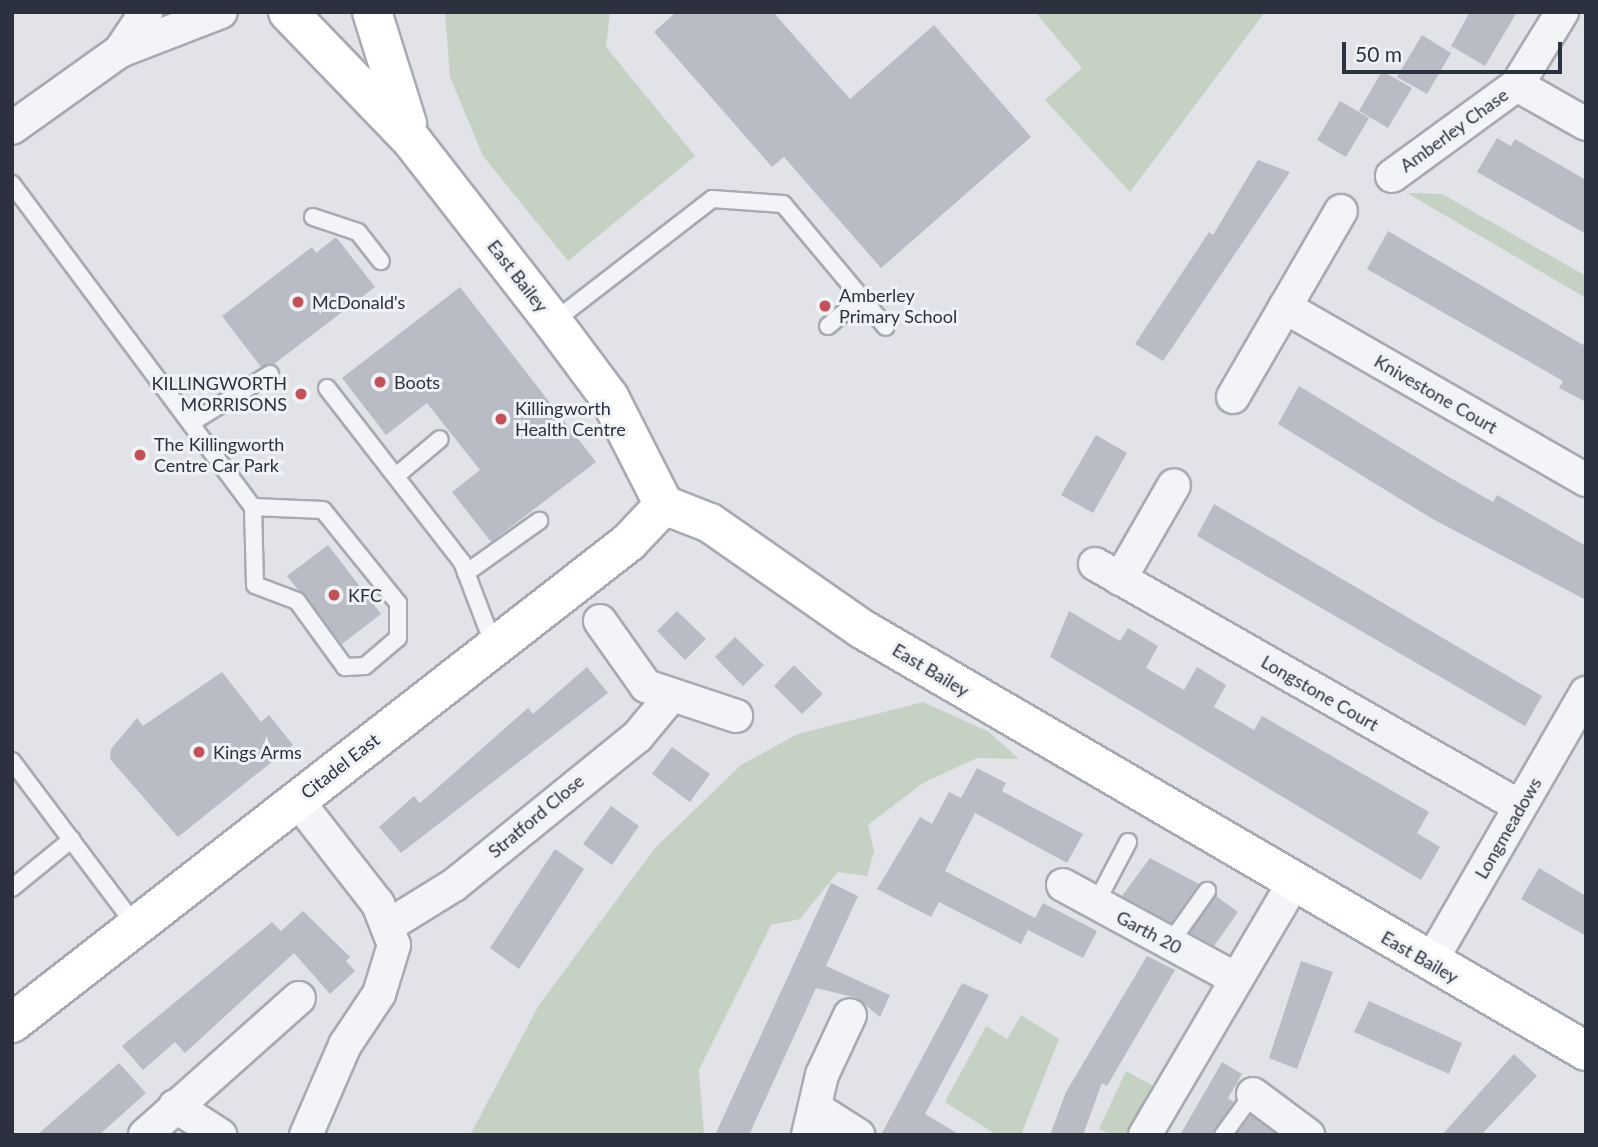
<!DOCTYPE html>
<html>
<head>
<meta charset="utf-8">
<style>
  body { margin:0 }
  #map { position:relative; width:1598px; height:1147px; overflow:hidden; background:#e1e3e8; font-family:Lato,sans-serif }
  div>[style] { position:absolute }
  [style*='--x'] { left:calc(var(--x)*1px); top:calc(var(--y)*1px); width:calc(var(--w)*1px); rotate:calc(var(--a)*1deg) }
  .green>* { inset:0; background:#c5d1c3 }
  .building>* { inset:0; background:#b9bcc5 }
  .roads { filter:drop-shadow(2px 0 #a7aab2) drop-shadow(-2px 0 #a7aab2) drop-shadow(0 2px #a7aab2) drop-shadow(0 -2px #a7aab2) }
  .lane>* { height:16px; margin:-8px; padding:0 8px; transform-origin:8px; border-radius:8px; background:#f3f4f7 }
  .street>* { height:32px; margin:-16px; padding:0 16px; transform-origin:16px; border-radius:16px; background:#f3f4f7 }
  .secondary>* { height:38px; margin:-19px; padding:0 19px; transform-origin:19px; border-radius:19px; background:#fff }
  .dots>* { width:19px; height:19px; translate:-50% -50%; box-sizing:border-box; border:4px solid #f0f2f6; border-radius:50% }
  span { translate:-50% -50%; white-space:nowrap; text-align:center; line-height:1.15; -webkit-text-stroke:6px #f0f2f6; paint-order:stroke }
  .street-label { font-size:18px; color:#2b313e }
  .poi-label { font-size:18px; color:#2b313e }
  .left { translate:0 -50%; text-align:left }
  .right { translate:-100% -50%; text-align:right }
  .frame { position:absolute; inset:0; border:14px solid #2b313e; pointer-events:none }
  .scale { position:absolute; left:1342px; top:42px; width:220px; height:32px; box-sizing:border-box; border:4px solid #2b313e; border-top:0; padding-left:9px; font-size:21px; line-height:24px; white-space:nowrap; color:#2b313e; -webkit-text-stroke:5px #f0f2f6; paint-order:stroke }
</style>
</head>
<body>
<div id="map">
  <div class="green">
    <i style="clip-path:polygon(445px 12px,610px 12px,606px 47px,695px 156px,568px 261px,483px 156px,450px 77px)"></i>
    <i style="clip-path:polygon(1035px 12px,1265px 12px,1130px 192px,1045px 100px,1082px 68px)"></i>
    <i style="clip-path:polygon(1407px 193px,1442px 194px,1586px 276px,1586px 298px)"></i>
    <i style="clip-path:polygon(923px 702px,989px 732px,1019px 759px,977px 758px,923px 783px,868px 825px,874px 851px,867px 876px,838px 872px,800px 919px,771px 925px,699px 1070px,704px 1135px,470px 1135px,539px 1005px,655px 848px,741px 765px,798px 734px)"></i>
    <i style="clip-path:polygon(1021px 1015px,1059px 1039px,1021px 1135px,997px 1135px,945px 1102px,986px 1026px,1007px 1039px)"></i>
    <i style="clip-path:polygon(1126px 1071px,1155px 1087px,1132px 1135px,1113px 1135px,1099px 1129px)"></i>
  </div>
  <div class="building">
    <i style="clip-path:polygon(676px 12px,773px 12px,850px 99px,934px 25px,1031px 137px,881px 268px,784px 157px,772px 167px,654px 32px)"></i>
    <i style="clip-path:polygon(1470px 12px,1517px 12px,1485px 66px,1451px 46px)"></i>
    <i style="clip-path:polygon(1422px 35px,1451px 53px,1427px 94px,1397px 77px)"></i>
    <i style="clip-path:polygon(1382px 71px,1412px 88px,1388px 128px,1359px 111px)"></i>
    <i style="clip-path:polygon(1340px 101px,1369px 118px,1346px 157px,1317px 140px)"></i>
    <i style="clip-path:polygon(1497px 138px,1511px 146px,1515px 139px,1586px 180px,1586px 234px,1477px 172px)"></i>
    <i style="clip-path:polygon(1258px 160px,1290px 172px,1163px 361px,1135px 344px,1209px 232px,1213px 235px)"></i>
    <i style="clip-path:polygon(1388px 231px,1583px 345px,1586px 339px,1586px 402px,1559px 388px,1563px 381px,1367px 269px)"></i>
    <i style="clip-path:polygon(336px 237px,375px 287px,274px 364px,261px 367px,222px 316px,312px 247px,316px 253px)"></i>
    <i style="clip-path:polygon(460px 287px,596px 462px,491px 542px,452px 492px,480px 470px,427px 403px,386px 435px,342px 378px)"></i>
    <i style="clip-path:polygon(1299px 386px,1447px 476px,1493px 502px,1497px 495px,1586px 546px,1586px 600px,1431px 518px,1278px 424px)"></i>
    <i style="clip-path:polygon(1096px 435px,1127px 453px,1093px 513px,1061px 495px)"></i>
    <i style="clip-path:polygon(1214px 504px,1542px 696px,1525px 726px,1197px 536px)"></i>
    <i style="clip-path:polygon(328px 545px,381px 614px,342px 644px,287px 576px)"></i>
    <i style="clip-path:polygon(677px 611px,706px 639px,685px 660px,657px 631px)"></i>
    <i style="clip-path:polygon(1069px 611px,1120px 641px,1128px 628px,1158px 646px,1146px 668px,1184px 690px,1197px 667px,1226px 685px,1214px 707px,1254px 730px,1262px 716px,1429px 812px,1417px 833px,1440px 847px,1421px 880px,1050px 657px)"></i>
    <i style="clip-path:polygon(735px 637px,764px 665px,743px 686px,715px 657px)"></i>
    <i style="clip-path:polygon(794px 665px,823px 694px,802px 714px,774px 686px)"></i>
    <i style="clip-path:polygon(587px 667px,608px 693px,401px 853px,379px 827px,414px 796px,420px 803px,528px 708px,533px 714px)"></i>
    <i style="clip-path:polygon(222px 672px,261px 722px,269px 715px,293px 745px,178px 837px,110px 759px,111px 749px,137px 718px,143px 726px)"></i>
    <i style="clip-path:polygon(672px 747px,710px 774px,690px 802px,652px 774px)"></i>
    <i style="clip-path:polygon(977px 768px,1006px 783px,1002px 791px,1083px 834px,1067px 863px,975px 813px,945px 871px,1035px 918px,1043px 903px,1097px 931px,1083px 958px,1028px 930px,1021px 944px,939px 902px,931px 917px,877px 889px,920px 817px,932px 824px,949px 792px,961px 798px)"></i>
    <i style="clip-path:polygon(611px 806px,639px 826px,612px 865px,583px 844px)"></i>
    <i style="clip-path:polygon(555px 849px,584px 869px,519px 969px,490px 948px)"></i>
    <i style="clip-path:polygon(1150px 858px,1199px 884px,1171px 923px,1122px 896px)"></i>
    <i style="clip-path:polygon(1539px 868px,1586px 896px,1586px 936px,1521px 899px)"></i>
    <i style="clip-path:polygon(831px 883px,858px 896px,826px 966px,890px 995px,880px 1017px,857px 998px,816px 988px,749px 1135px,715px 1135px)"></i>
    <i style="clip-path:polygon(1216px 896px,1238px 912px,1214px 946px,1190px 933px)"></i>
    <i style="clip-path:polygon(303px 911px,350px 957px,346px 961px,355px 971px,330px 994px,294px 953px,185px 1053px,175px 1042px,143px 1070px,122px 1046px,272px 922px,281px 931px)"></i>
    <i style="clip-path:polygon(1147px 956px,1175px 970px,1107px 1086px,1102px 1083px,1083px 1135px,1050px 1135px,1066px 1092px)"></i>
    <i style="clip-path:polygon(1301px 961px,1333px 972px,1297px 1069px,1269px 1058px)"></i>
    <i style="clip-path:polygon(962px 983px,989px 995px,925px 1114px,960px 1135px,881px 1135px)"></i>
    <i style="clip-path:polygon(1369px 1001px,1462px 1043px,1449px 1074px,1354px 1032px)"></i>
    <i style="clip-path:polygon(1514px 1054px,1537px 1076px,1481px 1135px,1442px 1135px)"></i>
    <i style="clip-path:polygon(1222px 1062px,1242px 1074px,1228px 1098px,1234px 1102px,1213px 1135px,1180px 1135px)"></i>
    <i style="clip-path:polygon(119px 1063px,146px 1093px,99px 1135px,37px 1135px)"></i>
    <i style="clip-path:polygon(1251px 1115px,1277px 1135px,1236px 1135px)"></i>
  </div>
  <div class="roads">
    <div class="lane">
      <i style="--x:12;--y:184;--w:403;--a:53.3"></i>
      <i style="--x:253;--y:507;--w:78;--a:88.5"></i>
      <i style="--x:255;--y:585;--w:45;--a:20.9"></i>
      <i style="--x:297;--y:601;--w:82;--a:54"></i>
      <i style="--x:345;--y:667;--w:20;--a:-3"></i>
      <i style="--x:365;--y:666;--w:43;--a:-40.3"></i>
      <i style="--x:398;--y:638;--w:35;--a:-90"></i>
      <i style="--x:398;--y:603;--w:119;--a:-128.9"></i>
      <i style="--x:323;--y:510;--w:70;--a:-177.5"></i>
      <i style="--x:313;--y:217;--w:47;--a:18.4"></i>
      <i style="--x:358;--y:232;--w:37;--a:52"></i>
      <i style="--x:553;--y:322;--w:201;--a:-37.7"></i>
      <i style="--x:712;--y:199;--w:71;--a:4"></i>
      <i style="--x:783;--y:204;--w:160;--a:50.1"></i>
      <i style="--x:828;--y:326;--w:43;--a:-40.3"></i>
      <i style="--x:327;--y:388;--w:220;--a:52.2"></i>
      <i style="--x:462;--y:562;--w:90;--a:69.1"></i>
      <i style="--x:191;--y:423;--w:93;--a:-31.8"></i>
      <i style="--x:396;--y:476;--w:57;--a:-40.1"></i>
      <i style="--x:466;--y:573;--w:90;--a:-35.5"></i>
      <i style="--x:12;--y:761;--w:206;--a:53.1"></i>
      <i style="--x:12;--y:888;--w:77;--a:-39.2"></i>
      <i style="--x:1096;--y:903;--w:69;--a:-62.3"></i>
      <i style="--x:1170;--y:943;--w:64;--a:-54.6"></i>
      <i style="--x:1223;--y:1135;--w:51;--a:-53.8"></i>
    </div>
    <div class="street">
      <i style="--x:120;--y:51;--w:108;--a:-21.1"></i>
      <i style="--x:1517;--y:85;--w:79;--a:29.5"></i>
      <i style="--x:12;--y:128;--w:133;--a:-35.5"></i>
      <i style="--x:120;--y:51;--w:47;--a:-56.3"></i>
      <i style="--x:1392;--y:176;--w:155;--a:-36.1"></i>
      <i style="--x:1517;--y:85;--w:86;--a:-58.3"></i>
      <i style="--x:1285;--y:307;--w:347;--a:29.9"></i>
      <i style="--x:1233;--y:397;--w:215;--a:-59.9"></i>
      <i style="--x:1095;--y:564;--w:489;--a:29.7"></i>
      <i style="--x:1120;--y:579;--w:108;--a:-60.1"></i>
      <i style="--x:600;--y:621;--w:80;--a:54.7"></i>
      <i style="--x:646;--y:686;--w:95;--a:18.4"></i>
      <i style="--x:297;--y:800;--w:132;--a:52.1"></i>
      <i style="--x:378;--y:904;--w:44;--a:68.7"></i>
      <i style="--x:394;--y:945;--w:51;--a:107"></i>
      <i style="--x:379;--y:994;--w:61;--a:123.7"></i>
      <i style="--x:345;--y:1045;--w:98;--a:113.4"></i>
      <i style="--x:1063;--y:885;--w:195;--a:28.5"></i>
      <i style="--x:391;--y:924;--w:74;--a:-31.8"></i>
      <i style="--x:454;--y:885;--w:235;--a:-39"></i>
      <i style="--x:637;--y:737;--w:53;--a:-50.3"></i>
      <i style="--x:1430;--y:963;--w:312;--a:-60"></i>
      <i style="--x:1253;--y:1094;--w:69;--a:36.7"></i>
      <i style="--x:175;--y:1106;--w:54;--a:32.8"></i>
      <i style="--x:817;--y:1109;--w:49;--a:32.4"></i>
      <i style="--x:145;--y:1135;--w:206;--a:-41.7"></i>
      <i style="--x:808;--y:1135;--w:62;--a:-76.9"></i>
      <i style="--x:822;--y:1075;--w:66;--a:-65"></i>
      <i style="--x:1145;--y:1135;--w:294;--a:-59.5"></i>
    </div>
    <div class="secondary">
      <i style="--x:288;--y:12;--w:180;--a:46.1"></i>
      <i style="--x:413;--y:142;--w:228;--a:52.1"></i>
      <i style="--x:553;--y:322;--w:94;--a:53.3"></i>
      <i style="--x:609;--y:397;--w:121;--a:63"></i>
      <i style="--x:664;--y:505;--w:49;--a:21.4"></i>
      <i style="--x:710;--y:523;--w:185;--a:34.9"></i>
      <i style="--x:862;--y:629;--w:838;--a:30.24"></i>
      <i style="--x:372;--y:12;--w:117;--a:72.6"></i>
      <i style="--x:12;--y:1023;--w:782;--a:-37.94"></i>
      <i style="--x:629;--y:542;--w:51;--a:-46.6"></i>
    </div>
  </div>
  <div class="dots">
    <i style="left:298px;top:302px;background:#c2515a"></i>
    <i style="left:825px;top:306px;background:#c2515a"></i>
    <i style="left:380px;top:382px;background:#c2515a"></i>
    <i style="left:301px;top:394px;background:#c2515a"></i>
    <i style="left:501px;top:419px;background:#c2515a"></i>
    <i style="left:140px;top:455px;background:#c2515a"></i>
    <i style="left:334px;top:595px;background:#c2515a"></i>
    <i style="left:199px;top:752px;background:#c2515a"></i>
  </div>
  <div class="street-label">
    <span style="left:1454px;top:130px;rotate:-36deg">Amberley Chase</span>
    <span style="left:518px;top:276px;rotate:52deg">East Bailey</span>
    <span style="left:1436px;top:394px;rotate:30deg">Knivestone Court</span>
    <span style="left:931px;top:670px;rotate:31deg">East Bailey</span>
    <span style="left:1320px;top:693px;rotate:30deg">Longstone Court</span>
    <span style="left:340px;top:766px;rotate:-38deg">Citadel East</span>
    <span style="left:536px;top:816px;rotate:-40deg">Stratford Close</span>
    <span style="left:1508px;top:828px;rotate:-60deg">Longmeadows</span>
    <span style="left:1149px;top:932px;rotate:28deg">Garth 20</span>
    <span style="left:1420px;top:957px;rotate:30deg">East Bailey</span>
  </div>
  <div class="poi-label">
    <span class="left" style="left:839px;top:306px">Amberley<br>Primary School</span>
    <span class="left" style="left:312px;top:302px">McDonald's</span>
    <span class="left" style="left:394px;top:382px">Boots</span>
    <span class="right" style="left:287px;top:394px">KILLINGWORTH<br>MORRISONS</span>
    <span class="left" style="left:515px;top:419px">Killingworth<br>Health Centre</span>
    <span class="left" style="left:154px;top:455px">The Killingworth<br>Centre Car Park</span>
    <span class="left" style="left:348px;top:595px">KFC</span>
    <span class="left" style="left:213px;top:752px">Kings Arms</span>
  </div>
  <div class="frame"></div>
  <div class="scale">50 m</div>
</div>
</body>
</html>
